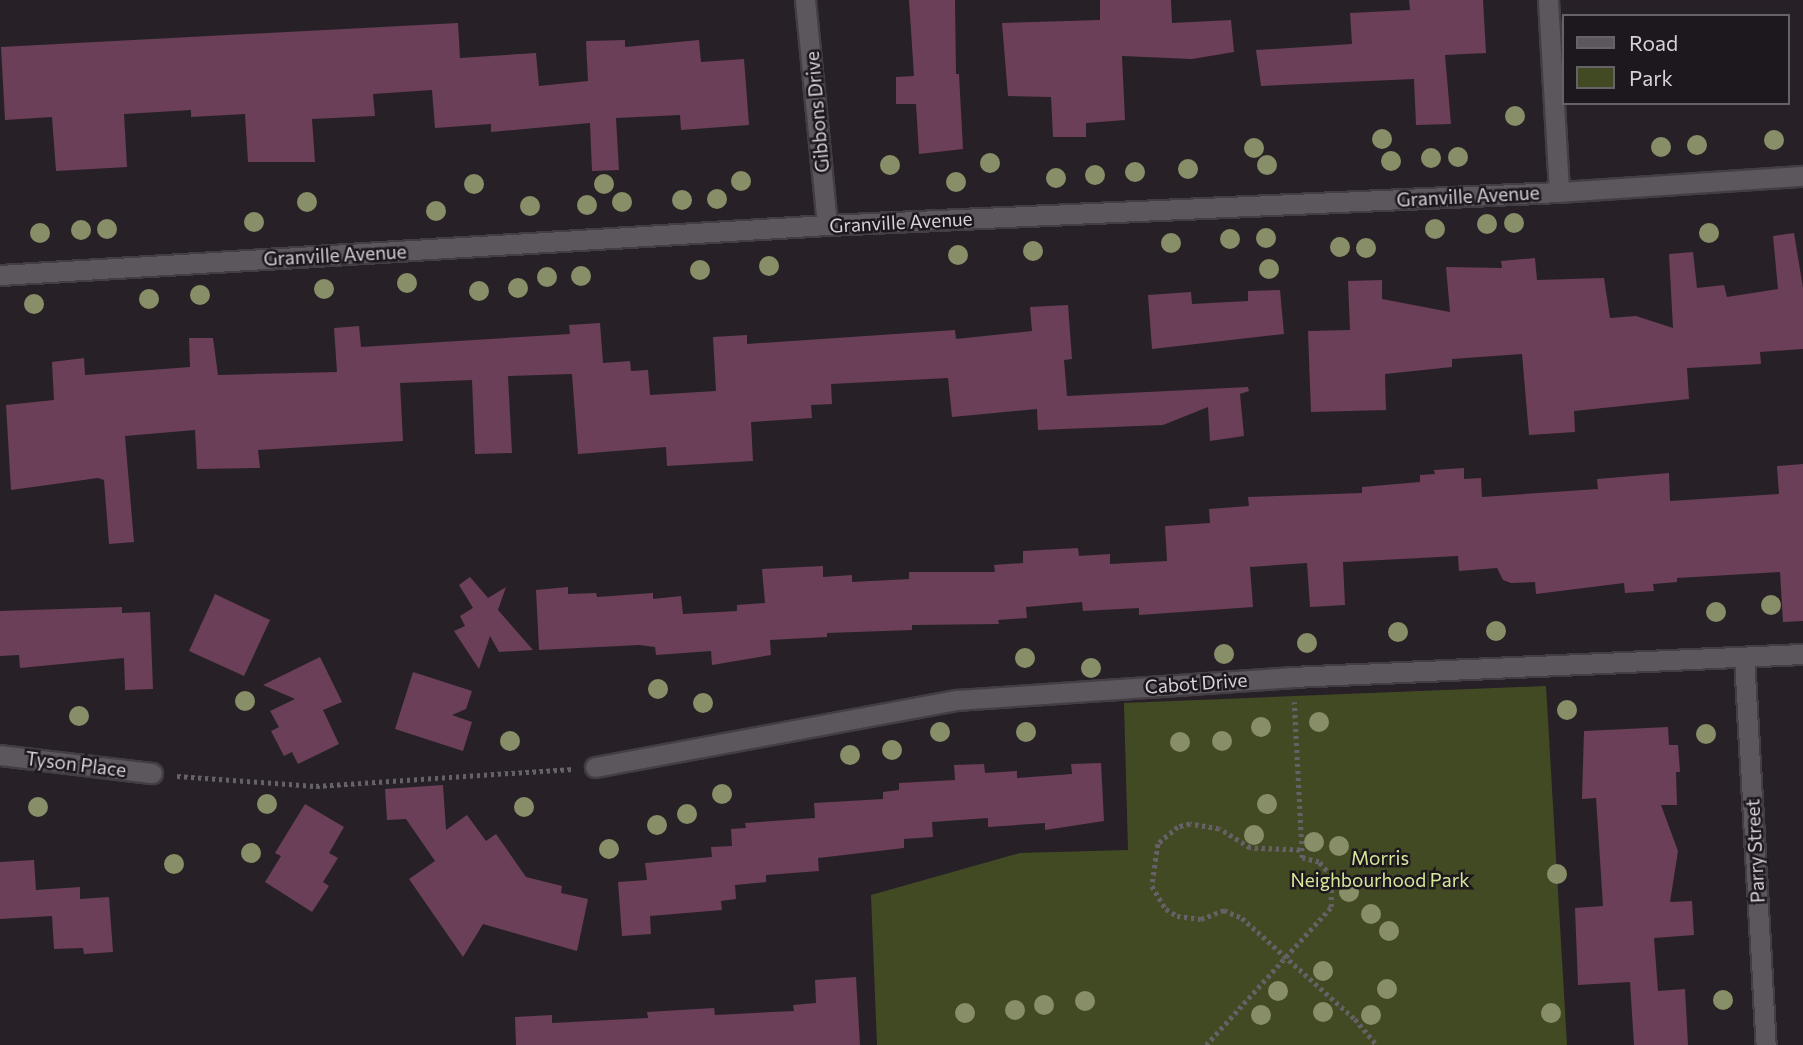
<!DOCTYPE html>
<html>
<head>
<meta charset="utf-8">
<style>
  body { margin:0 }
  #map { position:relative; width:1803px; height:1045px; overflow:hidden; background:#272127; font-family:Commissioner,sans-serif }
  div>[style] { position:absolute }
  [style*='--x'] { left:calc(var(--x)*1px); top:calc(var(--y)*1px); width:calc(var(--w)*1px); rotate:calc(var(--a)*1deg) }
  .green>* { inset:0; background:#424a24 }
  .building>* { inset:0; background:#6b3f58 }
  .path>* { height:4.5px; margin-top:-2.25px; transform-origin:0; background:repeating-linear-gradient(90deg,#666167 0 3.5px,transparent 0 7px) }
  .roads { filter:drop-shadow(2px 0 #433e44) drop-shadow(-2px 0 #433e44) drop-shadow(0 2px #433e44) drop-shadow(0 -2px #433e44) }
  .minor>* { height:19px; margin:-9.5px; padding:0 9.5px; transform-origin:9.5px; border-radius:9.5px; background:#5c565d }
  .tertiary>* { height:19px; margin:-9.5px; padding:0 9.5px; transform-origin:9.5px; border-radius:9.5px; background:#5c565d }
  .trees>* { width:20px; height:20px; margin:-10px; border-radius:50%; background:#888e67 }
  span { translate:-50% -50%; white-space:nowrap; text-align:center; line-height:1.15; -webkit-text-stroke:5px #1d171e; paint-order:stroke }
  .street-label { font-size:19px; color:#d6d2d7 }
  .park-label { font-size:19px; color:#d8e89b }
  .legend { position:absolute; left:1562px; top:14px; width:228px; height:91px; box-sizing:border-box; background:#1d171e; border:2px solid #676268; margin:0; padding:9px 12px; list-style:none; font-size:21px; color:#d6d2d7 }
  .legend li { display:flex; align-items:center; gap:14px; height:35px }
  .legend b { width:35px; border:2px solid #676268 }
</style>
</head>
<body>
<div id="map">
  <div class="green">
    <i style="clip-path:polygon(1546px 686px,1567px 1045px,877px 1045px,871px 895px,1020px 853px,1128px 850px,1124px 703px)"></i>
  </div>
  <div class="building">
    <i style="clip-path:polygon(909px 0,955px 0,956px 74px,959px 74px,963px 149px,919px 154px,916px 104px,896px 104px,896px 77px,914px 76px)"></i>
    <i style="clip-path:polygon(1100px 0,1171px 0,1172px 23px,1231px 20px,1234px 52px,1192px 59px,1122px 56px,1125px 120px,1086px 123px,1086px 137px,1053px 137px,1051px 97px,1008px 96px,1002px 23px,1100px 20px)"></i>
    <i style="clip-path:polygon(1409px 0,1483px 0,1486px 53px,1445px 55px,1451px 124px,1416px 125px,1414px 79px,1261px 86px,1256px 50px,1352px 44px,1350px 13px,1410px 10px)"></i>
    <i style="clip-path:polygon(458px 23px,460px 58px,536px 53px,539px 86px,588px 81px,586px 41px,625px 40px,625px 47px,699px 40px,701px 62px,744px 59px,749px 125px,681px 130px,680px 115px,616px 118px,619px 170px,592px 171px,590px 123px,491px 132px,491px 124px,435px 128px,432px 90px,373px 94px,375px 116px,312px 119px,315px 162px,248px 162px,245px 114px,191px 117px,191px 110px,124px 114px,127px 167px,56px 171px,52px 117px,5px 120px,1px 47px)"></i>
    <i style="clip-path:polygon(1794px 233px,1803px 288px,1803px 349px,1760px 352px,1761px 364px,1687px 368px,1689px 399px,1574px 411px,1575px 432px,1529px 435px,1522px 354px,1452px 359px,1452px 367px,1385px 374px,1386px 410px,1311px 412px,1308px 331px,1350px 330px,1348px 281px,1382px 280px,1382px 299px,1450px 312px,1446px 267px,1502px 268px,1501px 261px,1535px 258px,1537px 280px,1604px 278px,1610px 318px,1636px 316px,1673px 328px,1669px 254px,1693px 252px,1697px 288px,1724px 285px,1727px 297px,1778px 289px,1773px 236px)"></i>
    <i style="clip-path:polygon(1280px 290px,1284px 334px,1152px 349px,1148px 295px,1191px 292px,1192px 304px,1248px 301px,1248px 291px)"></i>
    <i style="clip-path:polygon(1068px 305px,1072px 359px,1064px 360px,1067px 396px,1248px 387px,1249px 391px,1240px 394px,1244px 436px,1210px 441px,1208px 407px,1163px 425px,1038px 430px,1037px 409px,952px 417px,948px 378px,831px 384px,832px 404px,811px 405px,812px 418px,751px 422px,753px 461px,667px 466px,666px 447px,578px 454px,572px 374px,508px 376px,512px 453px,475px 454px,472px 380px,400px 383px,403px 441px,258px 450px,260px 468px,197px 469px,195px 430px,125px 436px,134px 542px,109px 544px,104px 480px,98px 478px,11px 490px,6px 405px,54px 400px,52px 362px,84px 358px,85px 375px,190px 367px,189px 338px,213px 338px,218px 375px,337px 372px,334px 328px,359px 326px,361px 347px,570px 334px,569px 325px,600px 323px,603px 363px,630px 361px,631px 371px,648px 370px,650px 395px,716px 391px,713px 337px,747px 335px,747px 344px,955px 330px,956px 339px,1032px 331px,1030px 307px)"></i>
    <i style="clip-path:polygon(1803px 464px,1803px 621px,1783px 622px,1780px 572px,1677px 578px,1677px 582px,1653px 584px,1654px 591px,1625px 593px,1624px 583px,1536px 594px,1535px 582px,1511px 583px,1503px 580px,1497px 568px,1459px 571px,1458px 556px,1343px 562px,1345px 605px,1310px 607px,1307px 563px,1250px 567px,1253px 607px,1139px 615px,1139px 608px,1083px 611px,1082px 602px,1026px 607px,1027px 618px,998px 620px,999px 624px,912px 625px,912px 630px,827px 633px,827px 637px,770px 640px,771px 655px,712px 665px,711px 651px,656px 655px,655px 647px,639px 645px,539px 650px,536px 590px,568px 587px,568px 594px,596px 593px,597px 597px,653px 593px,653px 599px,681px 596px,683px 614px,737px 611px,737px 605px,765px 603px,762px 569px,823px 566px,823px 577px,852px 575px,852px 582px,909px 579px,909px 572px,995px 572px,994px 565px,1023px 563px,1023px 551px,1078px 548px,1079px 556px,1110px 554px,1110px 564px,1167px 561px,1165px 526px,1210px 523px,1209px 509px,1249px 506px,1248px 497px,1362px 493px,1362px 487px,1420px 482px,1420px 475px,1435px 474px,1434px 470px,1464px 468px,1464px 479px,1481px 478px,1482px 497px,1598px 489px,1597px 479px,1669px 473px,1670px 501px,1779px 494px,1777px 466px)"></i>
    <i style="clip-path:polygon(470px 577px,488px 598px,506px 587px,498px 610px,533px 650px,499px 652px,490px 636px,479px 669px,454px 631px,465px 626px,460px 616px,473px 608px,459px 585px)"></i>
    <i style="clip-path:polygon(215px 594px,270px 620px,244px 676px,189px 651px)"></i>
    <i style="clip-path:polygon(122px 607px,122px 613px,150px 612px,153px 689px,125px 690px,124px 658px,20px 668px,19px 655px,0 656px,0 611px)"></i>
    <i style="clip-path:polygon(320px 657px,342px 702px,323px 710px,339px 744px,298px 764px,292px 752px,284px 756px,271px 731px,279px 727px,270px 711px,295px 699px,263px 685px)"></i>
    <i style="clip-path:polygon(413px 672px,472px 691px,466px 709px,452px 715px,472px 722px,463px 751px,395px 729px)"></i>
    <i style="clip-path:polygon(1668px 727px,1669px 745px,1678px 745px,1680px 772px,1676px 772px,1677px 805px,1661px 805px,1678px 851px,1670px 902px,1692px 901px,1694px 935px,1654px 938px,1658px 991px,1685px 989px,1688px 1045px,1634px 1045px,1630px 982px,1578px 985px,1575px 908px,1603px 906px,1596px 798px,1582px 799px,1584px 731px)"></i>
    <i style="clip-path:polygon(1101px 763px,1104px 821px,1045px 830px,1045px 823px,988px 827px,988px 818px,932px 822px,933px 837px,904px 839px,904px 848px,818px 858px,819px 871px,766px 875px,766px 882px,735px 885px,736px 899px,721px 901px,722px 910px,650px 916px,651px 934px,622px 936px,618px 882px,647px 880px,645px 863px,712px 857px,711px 847px,732px 846px,731px 829px,746px 828px,745px 823px,815px 818px,814px 803px,883px 799px,883px 792px,899px 790px,899px 783px,955px 780px,954px 765px,984px 764px,985px 773px,1017px 771px,1017px 778px,1072px 774px,1071px 764px)"></i>
    <i style="clip-path:polygon(443px 785px,446px 830px,467px 815px,486px 841px,496px 834px,526px 877px,562px 886px,561px 893px,588px 899px,577px 951px,483px 924px,463px 957px,409px 879px,435px 861px,406px 819px,387px 820px,385px 789px)"></i>
    <i style="clip-path:polygon(305px 804px,344px 827px,329px 853px,338px 858px,323px 882px,329px 886px,312px 912px,265px 882px,281px 856px,275px 853px)"></i>
    <i style="clip-path:polygon(34px 860px,36px 890px,80px 887px,80px 899px,109px 897px,113px 952px,84px 954px,83px 948px,54px 949px,52px 916px,0 919px,0 862px)"></i>
    <i style="clip-path:polygon(856px 977px,860px 1045px,516px 1045px,515px 1017px,552px 1015px,552px 1023px,648px 1018px,647px 1012px,714px 1008px,715px 1015px,794px 1011px,793px 1005px,816px 1003px,815px 980px)"></i>
  </div>
  <div class="path">
    <i style="--x:177;--y:776;--w:139;--a:4.1"></i>
    <i style="--x:316;--y:786;--w:258;--a:-3.8"></i>
    <i style="--x:1300;--y:850;--w:50;--a:-177.7"></i>
    <i style="--x:1250;--y:848;--w:36;--a:-148"></i>
    <i style="--x:1219;--y:829;--w:29;--a:-170"></i>
    <i style="--x:1190;--y:824;--w:12;--a:166"></i>
    <i style="--x:1178;--y:827;--w:26;--a:140"></i>
    <i style="--x:1158;--y:844;--w:42;--a:98.1"></i>
    <i style="--x:1152;--y:886;--w:27;--a:59"></i>
    <i style="--x:1166;--y:909;--w:13;--a:32"></i>
    <i style="--x:1177;--y:916;--w:24;--a:7"></i>
    <i style="--x:1201;--y:919;--w:25;--a:-21"></i>
    <i style="--x:1224;--y:910;--w:20;--a:24"></i>
    <i style="--x:1242;--y:918;--w:152;--a:41.8"></i>
    <i style="--x:1355;--y:1019;--w:34;--a:50"></i>
    <i style="--x:1206;--y:1045;--w:186;--a:-47.8"></i>
    <i style="--x:1331;--y:907;--w:31;--a:-90"></i>
    <i style="--x:1331;--y:876;--w:18;--a:-131"></i>
    <i style="--x:1319;--y:862;--w:17;--a:-167"></i>
    <i style="--x:1302;--y:858;--w:156;--a:-92.9"></i>
  </div>
  <div class="roads">
    <div class="minor">
      <i style="--x:805;--y:0;--w:226;--a:84.4"></i>
      <i style="--x:1548;--y:0;--w:192;--a:86.7"></i>
      <i style="--x:1744;--y:657;--w:389;--a:86.8"></i>
      <i style="--x:0;--y:755;--w:153;--a:6.8"></i>
      <i style="--x:595;--y:767;--w:368;--a:-10.5"></i>
      <i style="--x:957;--y:700;--w:336;--a:-3.9"></i>
      <i style="--x:1292;--y:677;--w:512;--a:-2.58"></i>
    </div>
    <div class="tertiary">
      <i style="--x:0;--y:275;--w:829;--a:-3.46"></i>
      <i style="--x:827;--y:225;--w:733;--a:-2.58"></i>
      <i style="--x:1559;--y:192;--w:245;--a:-3.8"></i>
    </div>
  </div>
  <div class="trees">
    <i style="left:1515px;top:116px"></i>
    <i style="left:1382px;top:139px"></i>
    <i style="left:1774px;top:140px"></i>
    <i style="left:1697px;top:145px"></i>
    <i style="left:1661px;top:147px"></i>
    <i style="left:1254px;top:148px"></i>
    <i style="left:1458px;top:157px"></i>
    <i style="left:1431px;top:158px"></i>
    <i style="left:1391px;top:161px"></i>
    <i style="left:990px;top:163px"></i>
    <i style="left:890px;top:165px"></i>
    <i style="left:1267px;top:165px"></i>
    <i style="left:1188px;top:169px"></i>
    <i style="left:1135px;top:172px"></i>
    <i style="left:1095px;top:175px"></i>
    <i style="left:1056px;top:178px"></i>
    <i style="left:741px;top:181px"></i>
    <i style="left:956px;top:182px"></i>
    <i style="left:474px;top:184px"></i>
    <i style="left:604px;top:184px"></i>
    <i style="left:717px;top:199px"></i>
    <i style="left:682px;top:200px"></i>
    <i style="left:307px;top:202px"></i>
    <i style="left:622px;top:202px"></i>
    <i style="left:587px;top:205px"></i>
    <i style="left:530px;top:206px"></i>
    <i style="left:436px;top:211px"></i>
    <i style="left:254px;top:222px"></i>
    <i style="left:1514px;top:223px"></i>
    <i style="left:1487px;top:224px"></i>
    <i style="left:107px;top:229px"></i>
    <i style="left:1435px;top:229px"></i>
    <i style="left:81px;top:230px"></i>
    <i style="left:40px;top:233px"></i>
    <i style="left:1709px;top:233px"></i>
    <i style="left:1266px;top:238px"></i>
    <i style="left:1230px;top:239px"></i>
    <i style="left:1171px;top:243px"></i>
    <i style="left:1340px;top:247px"></i>
    <i style="left:1366px;top:248px"></i>
    <i style="left:1033px;top:251px"></i>
    <i style="left:958px;top:255px"></i>
    <i style="left:769px;top:266px"></i>
    <i style="left:1269px;top:269px"></i>
    <i style="left:700px;top:270px"></i>
    <i style="left:581px;top:276px"></i>
    <i style="left:547px;top:277px"></i>
    <i style="left:407px;top:283px"></i>
    <i style="left:518px;top:288px"></i>
    <i style="left:324px;top:289px"></i>
    <i style="left:479px;top:291px"></i>
    <i style="left:200px;top:295px"></i>
    <i style="left:149px;top:299px"></i>
    <i style="left:34px;top:304px"></i>
    <i style="left:1771px;top:605px"></i>
    <i style="left:1716px;top:612px"></i>
    <i style="left:1496px;top:631px"></i>
    <i style="left:1398px;top:632px"></i>
    <i style="left:1307px;top:643px"></i>
    <i style="left:1224px;top:654px"></i>
    <i style="left:1025px;top:658px"></i>
    <i style="left:1091px;top:668px"></i>
    <i style="left:658px;top:689px"></i>
    <i style="left:245px;top:701px"></i>
    <i style="left:703px;top:703px"></i>
    <i style="left:1567px;top:710px"></i>
    <i style="left:79px;top:716px"></i>
    <i style="left:1319px;top:722px"></i>
    <i style="left:1261px;top:727px"></i>
    <i style="left:940px;top:732px"></i>
    <i style="left:1026px;top:732px"></i>
    <i style="left:1706px;top:734px"></i>
    <i style="left:510px;top:741px"></i>
    <i style="left:1222px;top:741px"></i>
    <i style="left:1180px;top:742px"></i>
    <i style="left:892px;top:750px"></i>
    <i style="left:850px;top:755px"></i>
    <i style="left:722px;top:794px"></i>
    <i style="left:267px;top:804px"></i>
    <i style="left:1267px;top:804px"></i>
    <i style="left:38px;top:807px"></i>
    <i style="left:524px;top:807px"></i>
    <i style="left:687px;top:814px"></i>
    <i style="left:657px;top:825px"></i>
    <i style="left:1254px;top:835px"></i>
    <i style="left:1314px;top:842px"></i>
    <i style="left:1339px;top:846px"></i>
    <i style="left:609px;top:849px"></i>
    <i style="left:251px;top:853px"></i>
    <i style="left:174px;top:864px"></i>
    <i style="left:1557px;top:874px"></i>
    <i style="left:1349px;top:892px"></i>
    <i style="left:1371px;top:914px"></i>
    <i style="left:1389px;top:931px"></i>
    <i style="left:1323px;top:971px"></i>
    <i style="left:1387px;top:989px"></i>
    <i style="left:1278px;top:991px"></i>
    <i style="left:1723px;top:1000px"></i>
    <i style="left:1085px;top:1001px"></i>
    <i style="left:1044px;top:1005px"></i>
    <i style="left:1015px;top:1010px"></i>
    <i style="left:1323px;top:1012px"></i>
    <i style="left:965px;top:1013px"></i>
    <i style="left:1551px;top:1013px"></i>
    <i style="left:1261px;top:1015px"></i>
    <i style="left:1371px;top:1015px"></i>
  </div>
  <div class="street-label">
    <span style="left:817px;top:112px;rotate:-95deg">Gibbons Drive</span>
    <span style="left:1468px;top:196px;rotate:-3deg">Granville Avenue</span>
    <span style="left:901px;top:222px;rotate:-3deg">Granville Avenue</span>
    <span style="left:335px;top:255px;rotate:-3deg">Granville Avenue</span>
    <span style="left:1196px;top:683px;rotate:-4deg">Cabot Drive</span>
    <span style="left:76px;top:764px;rotate:7deg">Tyson Place</span>
    <span style="left:1755px;top:851px;rotate:-93deg">Parry Street</span>
  </div>
  <div class="park-label">
    <span style="left:1380px;top:869px">Morris<br>Neighbourhood Park</span>
  </div>
  <ul class="legend">
  <li><b style="height:9px;background:#5c565d"></b>Road</li>
  <li><b style="height:19px;background:#424a24"></b>Park</li>
  </ul>
</div>
</body>
</html>
